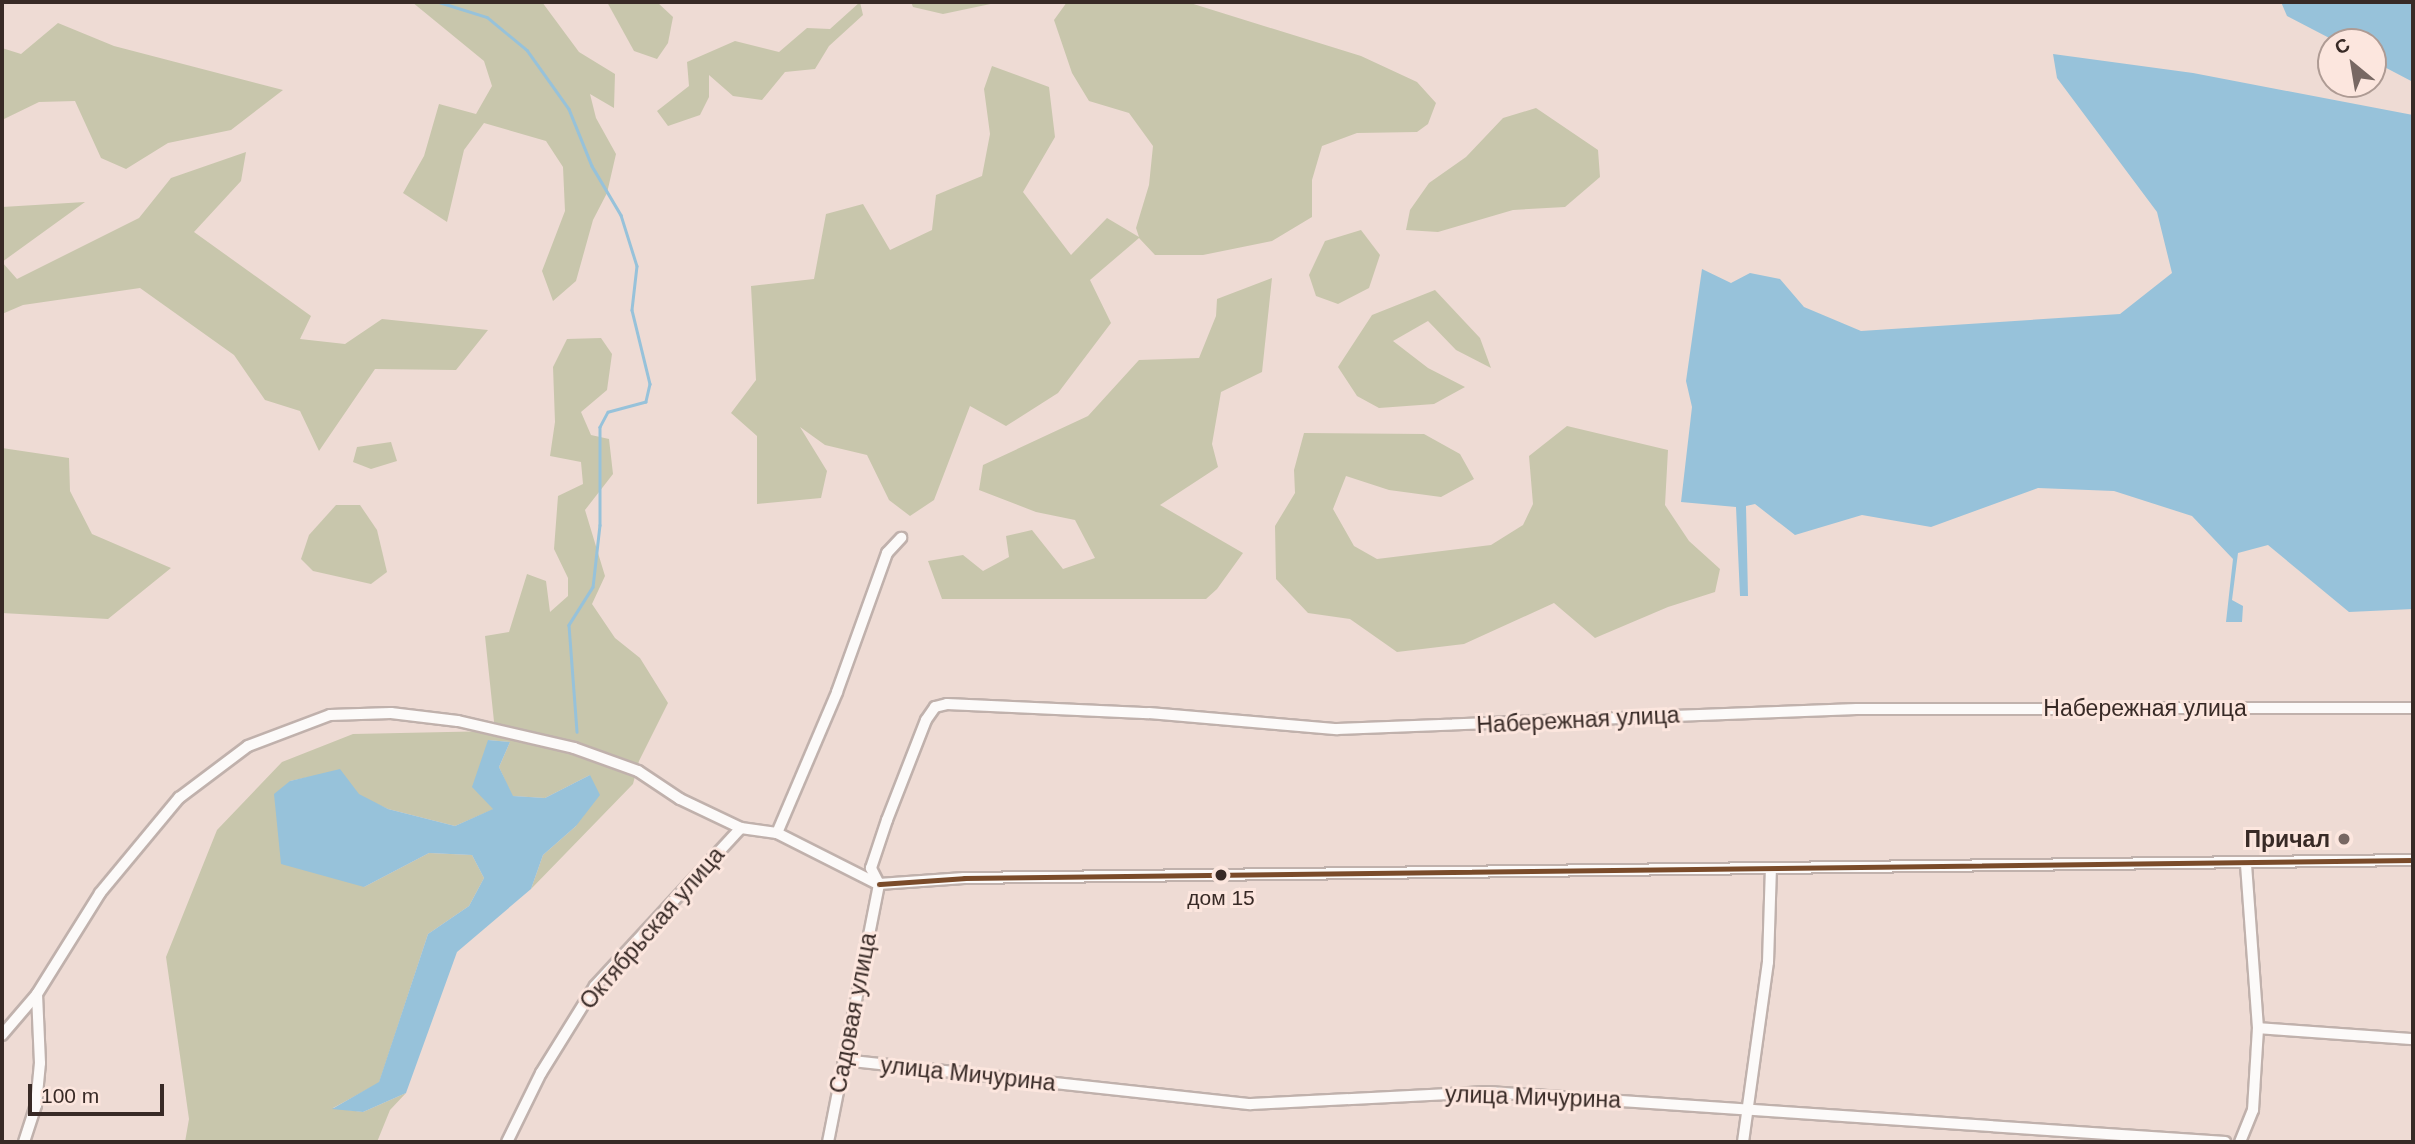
<!DOCTYPE html>
<html>
<head>
<meta charset="utf-8">
<style>
  body { margin:0 }
  #map { position:relative; width:2415px; height:1144px; overflow:hidden; background:#eedbd4; font-family:Helvetica,sans-serif }
  div>[style] { position:absolute }
  [style*='--x'] { left:calc(var(--x)*1px); top:calc(var(--y)*1px); width:calc(var(--w)*1px); rotate:calc(var(--a)*1deg) }
  .green>* { inset:0; background:#c8c6ac }
  .water>* { inset:0; background:#97c2da }
  .stream>* { height:2.5px; margin:-1.25px; padding:0 1.25px; transform-origin:1.25px; border-radius:1.25px; background:#97c2da }
  .roads { filter:drop-shadow(2px 0 #c0b1ac) drop-shadow(-2px 0 #c0b1ac) drop-shadow(0 2px #c0b1ac) drop-shadow(0 -2px #c0b1ac) }
  .minor>* { height:10px; margin:-5px; padding:0 5px; transform-origin:5px; border-radius:5px; background:#fcfaf9 }
  .bus-1>* { height:5px; margin:-2.5px; padding:0 2.5px; transform-origin:2.5px; border-radius:2.5px; background:#7a4b2a }
  .dots>* { width:19px; height:19px; translate:-50% -50%; box-sizing:border-box; border:4px solid #fce6de; border-radius:50% }
  span { translate:-50% -50%; white-space:nowrap; text-align:center; line-height:1.15; -webkit-text-stroke:6px #fce6de; paint-order:stroke }
  .bus-label { font-size:21px; color:#382a26 }
  .street-label { font-size:23px; color:#382a26 }
  .poi-label { font-size:23px; color:#382a26; font-weight:700 }
  .right { translate:-100% -50%; text-align:right }
  .frame { position:absolute; inset:0; border:4px solid #382a26; pointer-events:none }
  .north { position:absolute; left:2317px; top:28px; width:70px; height:70px; box-sizing:border-box; background:#fce6de; border:2px solid #ae9b94; border-radius:50%; rotate:330deg; font-size:19px; font-weight:700; line-height:28px; text-align:center; color:#382a26 }
  .north::after { content:''; display:block; margin:auto; width:24px; height:32px; background:#786863; clip-path:polygon(50% 0,100% 100%,50% 72%,0 100%) }
  .scale { position:absolute; left:28px; top:1084px; width:136px; height:32px; box-sizing:border-box; border:4px solid #382a26; border-top:0; padding-left:9px; font-size:21px; line-height:24px; white-space:nowrap; color:#382a26; -webkit-text-stroke:5px #fce6de; paint-order:stroke }
</style>
</head>
<body>
<div id="map">
  <div class="green">
    <i style="clip-path:polygon(412px 2px,542px 2px,579px 52px,615px 74px,614px 108px,590px 94px,596px 118px,616px 154px,607px 193px,593px 220px,576px 281px,553px 301px,542px 271px,565px 211px,563px 167px,546px 141px,484px 123px,464px 150px,447px 222px,403px 193px,424px 156px,439px 104px,476px 114px,492px 86px,484px 61px)"></i>
    <i style="clip-path:polygon(607px 2px,657px 2px,673px 17px,668px 43px,657px 59px,634px 51px)"></i>
    <i style="clip-path:polygon(860px 2px,863px 15px,829px 46px,815px 69px,785px 72px,762px 100px,733px 96px,709px 75px,709px 97px,700px 115px,668px 126px,657px 111px,689px 86px,687px 62px,735px 41px,779px 52px,807px 28px,830px 29px)"></i>
    <i style="clip-path:polygon(911px 2px,1000px 2px,943px 14px,913px 7px)"></i>
    <i style="clip-path:polygon(1067px 2px,1187px 2px,1361px 56px,1417px 82px,1436px 103px,1428px 124px,1417px 132px,1357px 133px,1322px 146px,1312px 180px,1312px 217px,1272px 241px,1203px 255px,1155px 255px,1139px 238px,1090px 280px,1111px 323px,1058px 393px,1006px 426px,970px 406px,934px 500px,910px 516px,889px 500px,867px 455px,825px 445px,800px 427px,827px 471px,821px 498px,757px 504px,757px 436px,731px 413px,756px 380px,751px 286px,814px 279px,826px 214px,863px 204px,890px 250px,932px 230px,936px 195px,982px 176px,990px 134px,984px 89px,992px 66px,1049px 87px,1055px 137px,1023px 192px,1071px 255px,1107px 218px,1139px 237px,1136px 228px,1149px 185px,1153px 146px,1129px 113px,1089px 101px,1072px 73px,1054px 20px)"></i>
    <i style="clip-path:polygon(58px 23px,114px 46px,283px 90px,231px 130px,168px 143px,126px 169px,101px 158px,75px 101px,39px 102px,2px 120px,2px 48px,21px 54px)"></i>
    <i style="clip-path:polygon(1536px 108px,1598px 150px,1600px 177px,1565px 207px,1513px 210px,1438px 232px,1406px 230px,1410px 210px,1429px 183px,1466px 157px,1503px 118px)"></i>
    <i style="clip-path:polygon(246px 152px,241px 181px,194px 232px,311px 316px,300px 339px,345px 344px,382px 319px,488px 330px,456px 370px,375px 369px,319px 451px,300px 411px,265px 400px,234px 355px,140px 288px,23px 305px,2px 314px,2px 207px,85px 202px,2px 262px,17px 279px,139px 218px,171px 178px)"></i>
    <i style="clip-path:polygon(1361px 230px,1380px 255px,1369px 288px,1338px 304px,1316px 296px,1309px 275px,1325px 241px)"></i>
    <i style="clip-path:polygon(1272px 278px,1262px 372px,1221px 392px,1212px 444px,1218px 467px,1160px 505px,1243px 553px,1217px 589px,1206px 599px,942px 599px,928px 561px,963px 555px,983px 571px,1009px 557px,1006px 536px,1032px 530px,1063px 569px,1095px 558px,1075px 520px,1036px 512px,979px 490px,983px 465px,1088px 416px,1139px 360px,1199px 358px,1216px 316px,1217px 299px)"></i>
    <i style="clip-path:polygon(1435px 290px,1480px 338px,1491px 368px,1456px 350px,1428px 321px,1393px 341px,1428px 368px,1465px 387px,1434px 404px,1379px 408px,1357px 396px,1338px 367px,1372px 315px)"></i>
    <i style="clip-path:polygon(601px 338px,612px 354px,607px 390px,581px 412px,591px 435px,609px 439px,613px 474px,585px 510px,605px 576px,592px 604px,615px 638px,640px 658px,668px 703px,639px 761px,633px 784px,531px 889px,543px 855px,576px 826px,590px 775px,545px 798px,512px 796px,499px 767px,510px 742px,488px 740px,494px 809px,455px 826px,388px 809px,314px 776px,290px 781px,364px 887px,429px 853px,472px 855px,484px 878px,469px 906px,428px 934px,379px 1083px,333px 1108px,363px 1112px,406px 1093px,390px 1110px,377px 1142px,185px 1142px,189px 1119px,166px 957px,217px 830px,282px 762px,353px 734px,495px 731px,485px 636px,509px 632px,527px 574px,546px 581px,550px 612px,568px 596px,568px 578px,554px 549px,558px 496px,583px 484px,581px 462px,550px 456px,555px 422px,553px 367px,567px 339px)"></i>
    <i style="clip-path:polygon(1567px 426px,1668px 450px,1665px 505px,1689px 541px,1720px 569px,1715px 592px,1668px 607px,1595px 638px,1554px 603px,1464px 644px,1397px 652px,1350px 619px,1308px 613px,1276px 579px,1275px 526px,1295px 493px,1294px 470px,1304px 433px,1424px 434px,1460px 454px,1474px 479px,1441px 497px,1389px 490px,1346px 476px,1333px 509px,1354px 546px,1377px 559px,1491px 545px,1523px 525px,1533px 504px,1529px 456px)"></i>
    <i style="clip-path:polygon(391px 442px,397px 461px,371px 469px,353px 462px,357px 447px)"></i>
    <i style="clip-path:polygon(2px 448px,69px 458px,70px 491px,92px 534px,171px 568px,108px 619px,2px 613px)"></i>
    <i style="clip-path:polygon(336px 505px,360px 505px,377px 530px,387px 572px,371px 584px,313px 571px,301px 559px,309px 535px)"></i>
  </div>
  <div class="water">
    <i style="clip-path:polygon(2281px 2px,2413px 2px,2413px 82px,2373px 61px,2373px 42px,2337px 42px,2287px 16px)"></i>
    <i style="clip-path:polygon(2053px 54px,2193px 73px,2413px 115px,2413px 609px,2349px 612px,2268px 545px,2238px 553px,2232px 600px,2243px 606px,2242px 622px,2226px 622px,2233px 559px,2192px 516px,2114px 491px,2038px 488px,1931px 527px,1862px 515px,1795px 535px,1755px 504px,1746px 506px,1748px 596px,1740px 596px,1736px 507px,1681px 502px,1692px 407px,1686px 381px,1702px 269px,1731px 283px,1750px 273px,1780px 279px,1804px 307px,1861px 331px,2120px 314px,2172px 273px,2157px 212px,2057px 78px)"></i>
    <i style="clip-path:polygon(488px 740px,510px 742px,499px 767px,513px 796px,545px 798px,590px 775px,600px 795px,576px 826px,543px 855px,531px 889px,457px 952px,406px 1093px,363px 1112px,332px 1109px,379px 1082px,428px 934px,469px 906px,484px 878px,472px 855px,429px 853px,364px 887px,281px 864px,274px 794px,290px 781px,340px 769px,359px 794px,388px 809px,455px 826px,493px 809px,472px 787px)"></i>
  </div>
  <div class="stream">
    <i style="--x:439;--y:2;--w:50;--a:17.4"></i>
    <i style="--x:487;--y:17;--w:52;--a:39.5"></i>
    <i style="--x:527;--y:50;--w:72;--a:54.6"></i>
    <i style="--x:569;--y:109;--w:61;--a:68"></i>
    <i style="--x:592;--y:166;--w:57;--a:59.4"></i>
    <i style="--x:621;--y:215;--w:53;--a:72.6"></i>
    <i style="--x:637;--y:266;--w:44;--a:96.5"></i>
    <i style="--x:632;--y:310;--w:76;--a:76.3"></i>
    <i style="--x:650;--y:384;--w:18;--a:103"></i>
    <i style="--x:646;--y:402;--w:39;--a:165"></i>
    <i style="--x:608;--y:412;--w:17;--a:118"></i>
    <i style="--x:600;--y:427;--w:98;--a:90"></i>
    <i style="--x:600;--y:525;--w:62;--a:96.4"></i>
    <i style="--x:593;--y:587;--w:45;--a:122.3"></i>
    <i style="--x:569;--y:625;--w:107;--a:85.7"></i>
  </div>
  <div class="roads">
    <div class="minor">
      <i style="--x:777;--y:833;--w:153;--a:-66.9"></i>
      <i style="--x:837;--y:692;--w:148;--a:-70.2"></i>
      <i style="--x:887;--y:553;--w:21;--a:-47"></i>
      <i style="--x:879;--y:884;--w:18;--a:-117"></i>
      <i style="--x:871;--y:868;--w:51;--a:-71.6"></i>
      <i style="--x:887;--y:820;--w:107;--a:-68.7"></i>
      <i style="--x:926;--y:720;--w:16;--a:-55"></i>
      <i style="--x:935;--y:707;--w:12;--a:-14"></i>
      <i style="--x:947;--y:704;--w:202;--a:2.6"></i>
      <i style="--x:1149;--y:713;--w:189;--a:4.9"></i>
      <i style="--x:1337;--y:729;--w:520;--a:-2.2"></i>
      <i style="--x:1857;--y:709;--w:556;--a:-0.1"></i>
      <i style="--x:879;--y:884;--w:85;--a:-4"></i>
      <i style="--x:964;--y:878;--w:1449;--a:-0.71"></i>
      <i style="--x:2258;--y:1028;--w:155;--a:4.1"></i>
      <i style="--x:2;--y:1035;--w:54;--a:-49.5"></i>
      <i style="--x:37;--y:994;--w:119;--a:-58"></i>
      <i style="--x:100;--y:893;--w:124;--a:-50.3"></i>
      <i style="--x:179;--y:798;--w:86;--a:-37"></i>
      <i style="--x:248;--y:746;--w:88;--a:-20.7"></i>
      <i style="--x:330;--y:715;--w:61;--a:-1.9"></i>
      <i style="--x:391;--y:713;--w:67;--a:6.8"></i>
      <i style="--x:458;--y:721;--w:119;--a:13.1"></i>
      <i style="--x:574;--y:748;--w:68;--a:19.8"></i>
      <i style="--x:638;--y:771;--w:50;--a:33.7"></i>
      <i style="--x:680;--y:799;--w:68;--a:25.4"></i>
      <i style="--x:741;--y:828;--w:36;--a:8"></i>
      <i style="--x:777;--y:833;--w:113;--a:26.8"></i>
      <i style="--x:843;--y:1060;--w:410;--a:6.2"></i>
      <i style="--x:1251;--y:1104;--w:237;--a:-2.9"></i>
      <i style="--x:1488;--y:1092;--w:739;--a:3.88"></i>
      <i style="--x:24;--y:1142;--w:39;--a:-72"></i>
      <i style="--x:36;--y:1105;--w:42;--a:-84.6"></i>
      <i style="--x:40;--y:1063;--w:69;--a:-92.5"></i>
      <i style="--x:507;--y:1142;--w:77;--a:-63.8"></i>
      <i style="--x:541;--y:1073;--w:102;--a:-58.2"></i>
      <i style="--x:595;--y:986;--w:215;--a:-47.3"></i>
      <i style="--x:828;--y:1142;--w:263;--a:-78.8"></i>
      <i style="--x:1743;--y:1142;--w:182;--a:-82.1"></i>
      <i style="--x:1768;--y:962;--w:93;--a:-88.2"></i>
      <i style="--x:2240;--y:1142;--w:35;--a:-68"></i>
      <i style="--x:2253;--y:1110;--w:82;--a:-86.5"></i>
      <i style="--x:2258;--y:1028;--w:165;--a:-94.2"></i>
    </div>
  </div>
  <div class="bus-1">
    <i style="--x:879;--y:884;--w:85;--a:-4"></i>
    <i style="--x:964;--y:878;--w:1449;--a:-0.71"></i>
  </div>
  <div class="dots">
    <i style="left:2344px;top:839px;background:#786863"></i>
    <i style="left:1221px;top:875px;background:#382a26"></i>
  </div>
  <div class="bus-label">
    <span style="left:1221px;top:898px">дом 15</span>
  </div>
  <div class="street-label">
    <span style="left:2145px;top:708px">Набережная улица</span>
    <span style="left:1578px;top:720px;rotate:-3deg">Набережная улица</span>
    <span style="left:652px;top:928px;rotate:-49deg">Октябрьская улица</span>
    <span style="left:853px;top:1013px;rotate:-79deg">Садовая улица</span>
    <span style="left:968px;top:1074px;rotate:6deg">улица Мичурина</span>
    <span style="left:1533px;top:1097px;rotate:2deg">улица Мичурина</span>
  </div>
  <div class="poi-label">
    <span class="right" style="left:2330px;top:839px">Причал</span>
  </div>
  <div class="frame"></div>
  <div class="north">С</div>
  <div class="scale">100 m</div>
</div>
</body>
</html>
